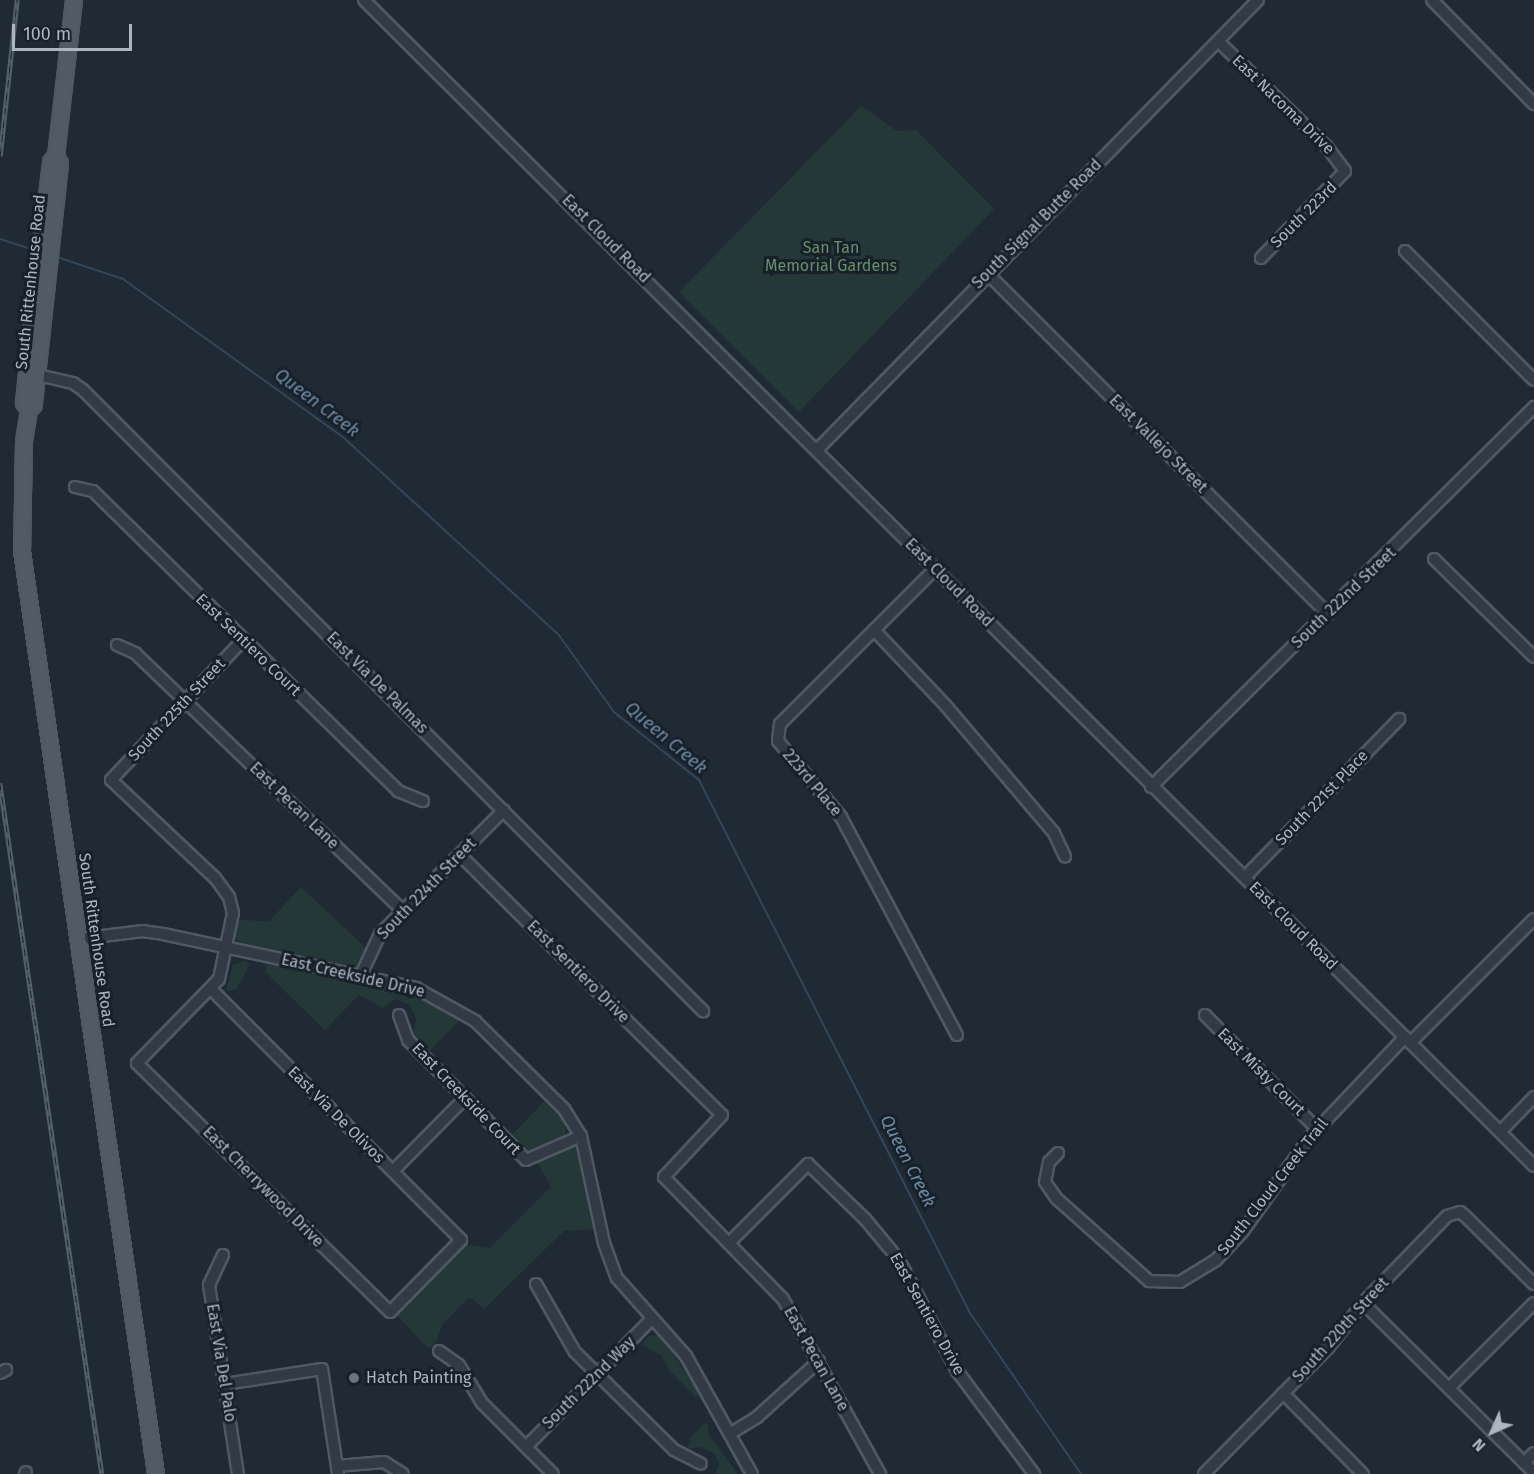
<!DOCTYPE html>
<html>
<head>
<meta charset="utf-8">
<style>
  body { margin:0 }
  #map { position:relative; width:1534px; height:1474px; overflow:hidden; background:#1f2a34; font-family:"Fira Sans",sans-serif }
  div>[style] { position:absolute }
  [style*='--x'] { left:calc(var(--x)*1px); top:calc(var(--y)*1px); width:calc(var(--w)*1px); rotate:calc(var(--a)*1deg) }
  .green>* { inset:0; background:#243837 }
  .stream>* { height:2px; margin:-1px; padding:0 1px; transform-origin:1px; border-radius:1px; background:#33475b }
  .roads { filter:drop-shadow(2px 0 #505963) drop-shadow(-2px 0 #505963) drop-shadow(0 2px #505963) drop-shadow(0 -2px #505963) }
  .minor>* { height:10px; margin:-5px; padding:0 5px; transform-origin:5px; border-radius:5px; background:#323b45 }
  .major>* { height:14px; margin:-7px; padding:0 7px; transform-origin:7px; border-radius:7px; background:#505b65 }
  .rail>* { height:4.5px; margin-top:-2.25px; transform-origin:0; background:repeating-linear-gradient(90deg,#182029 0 7px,#54606c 0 14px); box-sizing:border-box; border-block:2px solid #54606c }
  .dots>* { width:16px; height:16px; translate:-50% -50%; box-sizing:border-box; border:3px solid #182029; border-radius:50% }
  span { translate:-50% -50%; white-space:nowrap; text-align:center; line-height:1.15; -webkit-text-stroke:6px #182029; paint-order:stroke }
  .street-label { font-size:16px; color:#acb6c2 }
  .park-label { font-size:16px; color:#65916b }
  .poi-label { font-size:16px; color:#acb6c2 }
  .left { translate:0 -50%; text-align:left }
  .water-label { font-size:18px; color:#6d8aa5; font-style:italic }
  .north { position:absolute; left:1462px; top:1402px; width:60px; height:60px; -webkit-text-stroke:4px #182029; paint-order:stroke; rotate:225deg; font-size:16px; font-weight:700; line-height:24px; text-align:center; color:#acb6c2 }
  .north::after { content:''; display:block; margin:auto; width:21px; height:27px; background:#acb6c2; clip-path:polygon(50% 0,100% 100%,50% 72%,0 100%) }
  .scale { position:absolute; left:12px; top:24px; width:120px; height:27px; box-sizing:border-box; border:3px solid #acb6c2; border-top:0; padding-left:8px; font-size:18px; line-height:21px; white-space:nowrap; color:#acb6c2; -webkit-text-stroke:4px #182029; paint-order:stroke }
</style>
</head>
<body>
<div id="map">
  <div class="green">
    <i style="clip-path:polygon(861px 106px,897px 131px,916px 130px,994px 209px,799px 412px,679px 292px)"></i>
    <i style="clip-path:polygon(301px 887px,366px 948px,357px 966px,349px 969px,238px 942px,235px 935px,238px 920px,269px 921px)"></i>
    <i style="clip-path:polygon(244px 961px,250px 964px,236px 990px,226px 991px,233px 965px)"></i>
    <i style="clip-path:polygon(268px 961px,412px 993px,462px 1018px,429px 1051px,413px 1034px,416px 1019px,410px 1005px,396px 999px,383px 1008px,359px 995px,325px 1030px,265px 972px)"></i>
    <i style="clip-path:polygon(547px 1098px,565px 1122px,566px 1136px,526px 1152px,510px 1137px)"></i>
    <i style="clip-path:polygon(576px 1143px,589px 1182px,595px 1229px,564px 1231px,484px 1309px,473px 1299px,467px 1299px,442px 1325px,437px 1340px,429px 1349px,396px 1315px,464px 1244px,490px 1248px,551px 1187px,538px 1163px)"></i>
    <i style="clip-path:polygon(659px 1335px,699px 1391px,697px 1398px,670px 1371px,661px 1355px,642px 1345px,649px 1336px)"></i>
    <i style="clip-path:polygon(703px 1424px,708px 1424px,709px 1435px,738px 1474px,715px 1474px,719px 1463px,714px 1453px,700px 1447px,687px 1449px,691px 1437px)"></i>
  </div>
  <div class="stream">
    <i style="--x:0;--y:239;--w:36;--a:18"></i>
    <i style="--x:54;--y:256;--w:73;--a:18.4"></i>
    <i style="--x:123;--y:279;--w:272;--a:35.7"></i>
    <i style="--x:344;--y:438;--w:290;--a:42.5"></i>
    <i style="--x:558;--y:634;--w:96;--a:54.3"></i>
    <i style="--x:614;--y:712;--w:109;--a:38.7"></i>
    <i style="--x:699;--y:780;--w:598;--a:63.05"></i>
    <i style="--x:970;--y:1313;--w:196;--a:55.4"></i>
  </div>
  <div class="roads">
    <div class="minor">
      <i style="--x:364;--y:0;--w:1652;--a:44.9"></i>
      <i style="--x:1432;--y:0;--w:146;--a:45.6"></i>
      <i style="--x:1218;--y:41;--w:152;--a:44.2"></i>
      <i style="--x:1327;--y:147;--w:30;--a:53"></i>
      <i style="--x:1345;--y:171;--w:121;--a:134"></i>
      <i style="--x:1405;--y:251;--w:182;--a:45"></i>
      <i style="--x:988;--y:274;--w:481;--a:45"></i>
      <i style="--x:38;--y:375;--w:36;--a:13"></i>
      <i style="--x:73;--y:383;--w:12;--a:35"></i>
      <i style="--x:83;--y:390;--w:878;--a:45.05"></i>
      <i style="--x:817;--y:450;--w:630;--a:-45.58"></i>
      <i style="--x:75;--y:487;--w:18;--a:13"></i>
      <i style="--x:93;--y:491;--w:428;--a:44.5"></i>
      <i style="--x:398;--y:791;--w:27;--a:22"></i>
      <i style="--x:1434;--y:559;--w:140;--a:44.4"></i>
      <i style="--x:935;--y:569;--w:219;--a:135"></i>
      <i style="--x:780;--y:724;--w:17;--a:97"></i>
      <i style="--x:778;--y:741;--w:99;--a:50.3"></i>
      <i style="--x:841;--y:817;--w:247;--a:62"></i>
      <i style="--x:874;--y:630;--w:105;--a:46.5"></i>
      <i style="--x:946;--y:706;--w:167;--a:49.6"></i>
      <i style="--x:1054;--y:833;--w:26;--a:65"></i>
      <i style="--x:117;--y:645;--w:20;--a:24"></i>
      <i style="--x:135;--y:653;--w:372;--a:43.9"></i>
      <i style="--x:1151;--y:787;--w:540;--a:-44.77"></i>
      <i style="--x:460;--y:855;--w:369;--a:44.8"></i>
      <i style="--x:722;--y:1115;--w:85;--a:133.1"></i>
      <i style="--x:664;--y:1177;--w:170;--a:45.7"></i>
      <i style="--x:783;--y:1299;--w:200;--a:61"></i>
      <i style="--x:1245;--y:877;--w:221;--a:-45.7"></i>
      <i style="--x:79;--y:939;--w:64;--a:-7.2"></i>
      <i style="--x:142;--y:931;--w:21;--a:8"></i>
      <i style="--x:163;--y:934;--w:259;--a:12"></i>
      <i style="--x:416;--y:988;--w:68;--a:29.2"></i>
      <i style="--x:475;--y:1021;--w:125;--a:44.7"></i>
      <i style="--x:564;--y:1109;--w:32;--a:58"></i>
      <i style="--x:581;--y:1136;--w:109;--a:77.9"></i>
      <i style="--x:604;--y:1243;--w:37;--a:70"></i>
      <i style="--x:617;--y:1278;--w:104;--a:48.5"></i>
      <i style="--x:686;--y:1356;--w:135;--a:60.8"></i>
      <i style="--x:361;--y:975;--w:45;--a:-65.1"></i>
      <i style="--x:380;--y:934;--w:175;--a:-45"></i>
      <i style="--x:211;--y:989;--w:354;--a:45.1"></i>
      <i style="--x:461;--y:1240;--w:101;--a:134.6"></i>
      <i style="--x:390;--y:1312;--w:355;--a:-135.5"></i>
      <i style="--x:137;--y:1063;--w:117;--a:-45.7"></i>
      <i style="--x:219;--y:979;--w:67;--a:-78"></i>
      <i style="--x:233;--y:913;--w:16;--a:-104"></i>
      <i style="--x:229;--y:897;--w:24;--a:-126"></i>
      <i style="--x:215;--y:878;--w:143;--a:-136.7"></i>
      <i style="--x:111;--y:780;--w:192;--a:-46.7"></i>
      <i style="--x:399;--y:1015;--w:27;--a:70"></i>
      <i style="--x:408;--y:1040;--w:168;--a:45.5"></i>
      <i style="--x:526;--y:1160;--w:60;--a:-23.6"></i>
      <i style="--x:1205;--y:1015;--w:160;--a:45.5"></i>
      <i style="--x:1410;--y:1043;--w:175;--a:-45"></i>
      <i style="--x:1500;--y:1132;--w:49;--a:-45.8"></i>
      <i style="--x:1058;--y:1153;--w:13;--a:135"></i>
      <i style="--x:1049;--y:1162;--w:20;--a:101"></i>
      <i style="--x:1045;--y:1182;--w:19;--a:55"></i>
      <i style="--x:1056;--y:1198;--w:125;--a:41.7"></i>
      <i style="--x:1149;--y:1281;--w:31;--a:2"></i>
      <i style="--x:1180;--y:1282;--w:42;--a:-31.4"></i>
      <i style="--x:1216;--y:1260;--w:40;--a:-47"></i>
      <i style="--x:1243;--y:1231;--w:115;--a:-54.5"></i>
      <i style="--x:1310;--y:1137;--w:137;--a:-46.5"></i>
      <i style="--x:393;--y:1171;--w:103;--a:-45.4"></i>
      <i style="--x:729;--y:1243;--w:112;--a:-45"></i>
      <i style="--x:808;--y:1164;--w:79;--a:44"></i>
      <i style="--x:865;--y:1219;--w:53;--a:50.3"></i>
      <i style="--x:899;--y:1260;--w:125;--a:62.4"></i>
      <i style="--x:957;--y:1371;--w:129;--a:53.2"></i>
      <i style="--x:223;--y:1255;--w:33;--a:115"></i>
      <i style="--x:209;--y:1285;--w:191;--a:81.3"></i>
      <i style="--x:536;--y:1284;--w:78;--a:60.2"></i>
      <i style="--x:575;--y:1352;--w:139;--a:44.7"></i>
      <i style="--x:674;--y:1450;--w:30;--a:27"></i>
      <i style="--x:1363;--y:1303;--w:241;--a:44.8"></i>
      <i style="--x:439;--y:1351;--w:24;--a:35"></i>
      <i style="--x:459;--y:1365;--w:44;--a:58.8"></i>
      <i style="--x:482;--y:1403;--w:100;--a:45"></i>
      <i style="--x:0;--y:1373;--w:7;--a:-27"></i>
      <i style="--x:225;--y:1384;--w:98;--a:-8.8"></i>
      <i style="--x:322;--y:1369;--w:106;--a:81.3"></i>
      <i style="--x:1449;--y:1388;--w:120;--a:-45"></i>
      <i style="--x:1283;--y:1393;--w:114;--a:45.4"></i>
      <i style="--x:731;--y:1433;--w:29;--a:-31"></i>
      <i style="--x:756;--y:1418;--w:85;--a:-42.1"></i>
      <i style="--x:526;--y:1447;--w:180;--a:-45.5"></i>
      <i style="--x:1524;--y:1463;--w:14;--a:-45"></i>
      <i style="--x:337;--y:1466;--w:47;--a:-4.9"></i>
      <i style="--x:384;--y:1462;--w:22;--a:32"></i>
      <i style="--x:25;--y:1474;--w:2;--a:-63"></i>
      <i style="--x:1204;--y:1474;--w:177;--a:-45.5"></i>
      <i style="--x:1328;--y:1348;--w:57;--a:-52.1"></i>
      <i style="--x:1363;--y:1303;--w:121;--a:-46"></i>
      <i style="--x:1447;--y:1216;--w:14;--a:-17"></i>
      <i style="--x:1460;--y:1212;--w:6;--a:39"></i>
      <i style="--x:1465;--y:1216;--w:97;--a:44.6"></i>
    </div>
    <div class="major">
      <i style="--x:56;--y:156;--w:9;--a:63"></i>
      <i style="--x:60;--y:164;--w:242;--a:96.2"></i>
      <i style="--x:34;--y:405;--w:7;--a:135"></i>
      <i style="--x:29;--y:410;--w:31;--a:99"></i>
      <i style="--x:24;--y:441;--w:110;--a:91"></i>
      <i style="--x:22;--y:551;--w:933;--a:81.74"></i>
      <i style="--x:29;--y:410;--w:9;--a:-126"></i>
      <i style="--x:24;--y:403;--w:100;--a:-84.3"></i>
      <i style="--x:34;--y:303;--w:142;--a:-83.1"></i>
      <i style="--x:51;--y:162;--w:8;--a:-50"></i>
      <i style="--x:56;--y:156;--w:157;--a:-83.4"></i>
    </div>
  </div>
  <div class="rail">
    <i style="--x:0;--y:156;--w:157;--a:-83.8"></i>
    <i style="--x:0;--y:783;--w:698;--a:81.6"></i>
  </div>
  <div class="dots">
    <i style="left:354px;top:1378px;background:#6b7280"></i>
  </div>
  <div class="street-label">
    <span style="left:1283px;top:105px;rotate:44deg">East Nacoma Drive</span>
    <span style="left:1304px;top:215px;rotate:-45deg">South 223rd</span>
    <span style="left:1037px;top:224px;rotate:-45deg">South Signal Butte Road</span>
    <span style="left:606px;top:239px;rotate:45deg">East Cloud Road</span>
    <span style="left:31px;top:282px;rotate:-84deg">South Rittenhouse Road</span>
    <span style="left:1158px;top:444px;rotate:45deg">East Vallejo Street</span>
    <span style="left:949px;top:583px;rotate:45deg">East Cloud Road</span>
    <span style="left:1344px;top:598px;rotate:-44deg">South 222nd Street</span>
    <span style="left:248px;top:645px;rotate:44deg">East Sentiero Court</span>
    <span style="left:377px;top:683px;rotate:45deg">East Via De Palmas</span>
    <span style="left:177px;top:710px;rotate:-47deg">South 225th Street</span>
    <span style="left:812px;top:783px;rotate:50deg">223rd Place</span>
    <span style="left:1322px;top:798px;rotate:-46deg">South 221st Place</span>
    <span style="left:294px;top:806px;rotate:44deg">East Pecan Lane</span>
    <span style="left:427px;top:889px;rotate:-46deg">South 224th Street</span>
    <span style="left:1293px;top:926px;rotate:45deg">East Cloud Road</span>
    <span style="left:96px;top:940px;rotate:82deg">South Rittenhouse Road</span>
    <span style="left:578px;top:972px;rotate:45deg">East Sentiero Drive</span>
    <span style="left:353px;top:976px;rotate:13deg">East Creekside Drive</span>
    <span style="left:1261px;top:1072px;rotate:45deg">East Misty Court</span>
    <span style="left:466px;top:1099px;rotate:46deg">East Creekside Court</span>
    <span style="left:336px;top:1115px;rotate:45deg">East Via De Olivos</span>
    <span style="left:263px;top:1187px;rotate:45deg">East Cherrywood Drive</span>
    <span style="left:1273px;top:1187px;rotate:-52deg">South Cloud Creek Trail</span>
    <span style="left:927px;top:1314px;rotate:61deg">East Sentiero Drive</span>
    <span style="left:1341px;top:1330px;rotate:-48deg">South 220th Street</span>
    <span style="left:816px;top:1359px;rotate:61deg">East Pecan Lane</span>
    <span style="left:221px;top:1363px;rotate:81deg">East Via Del Palo</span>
    <span style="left:589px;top:1383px;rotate:-45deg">South 222nd Way</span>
  </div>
  <div class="park-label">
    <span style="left:831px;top:257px">San Tan<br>Memorial Gardens</span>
  </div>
  <div class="poi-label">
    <span class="left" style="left:366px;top:1378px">Hatch Painting</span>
  </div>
  <div class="water-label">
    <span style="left:317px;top:403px;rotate:37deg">Queen Creek</span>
    <span style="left:666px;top:738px;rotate:40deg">Queen Creek</span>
    <span style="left:908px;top:1161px;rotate:63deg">Queen Creek</span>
  </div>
  <div class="north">N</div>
  <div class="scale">100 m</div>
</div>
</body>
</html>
